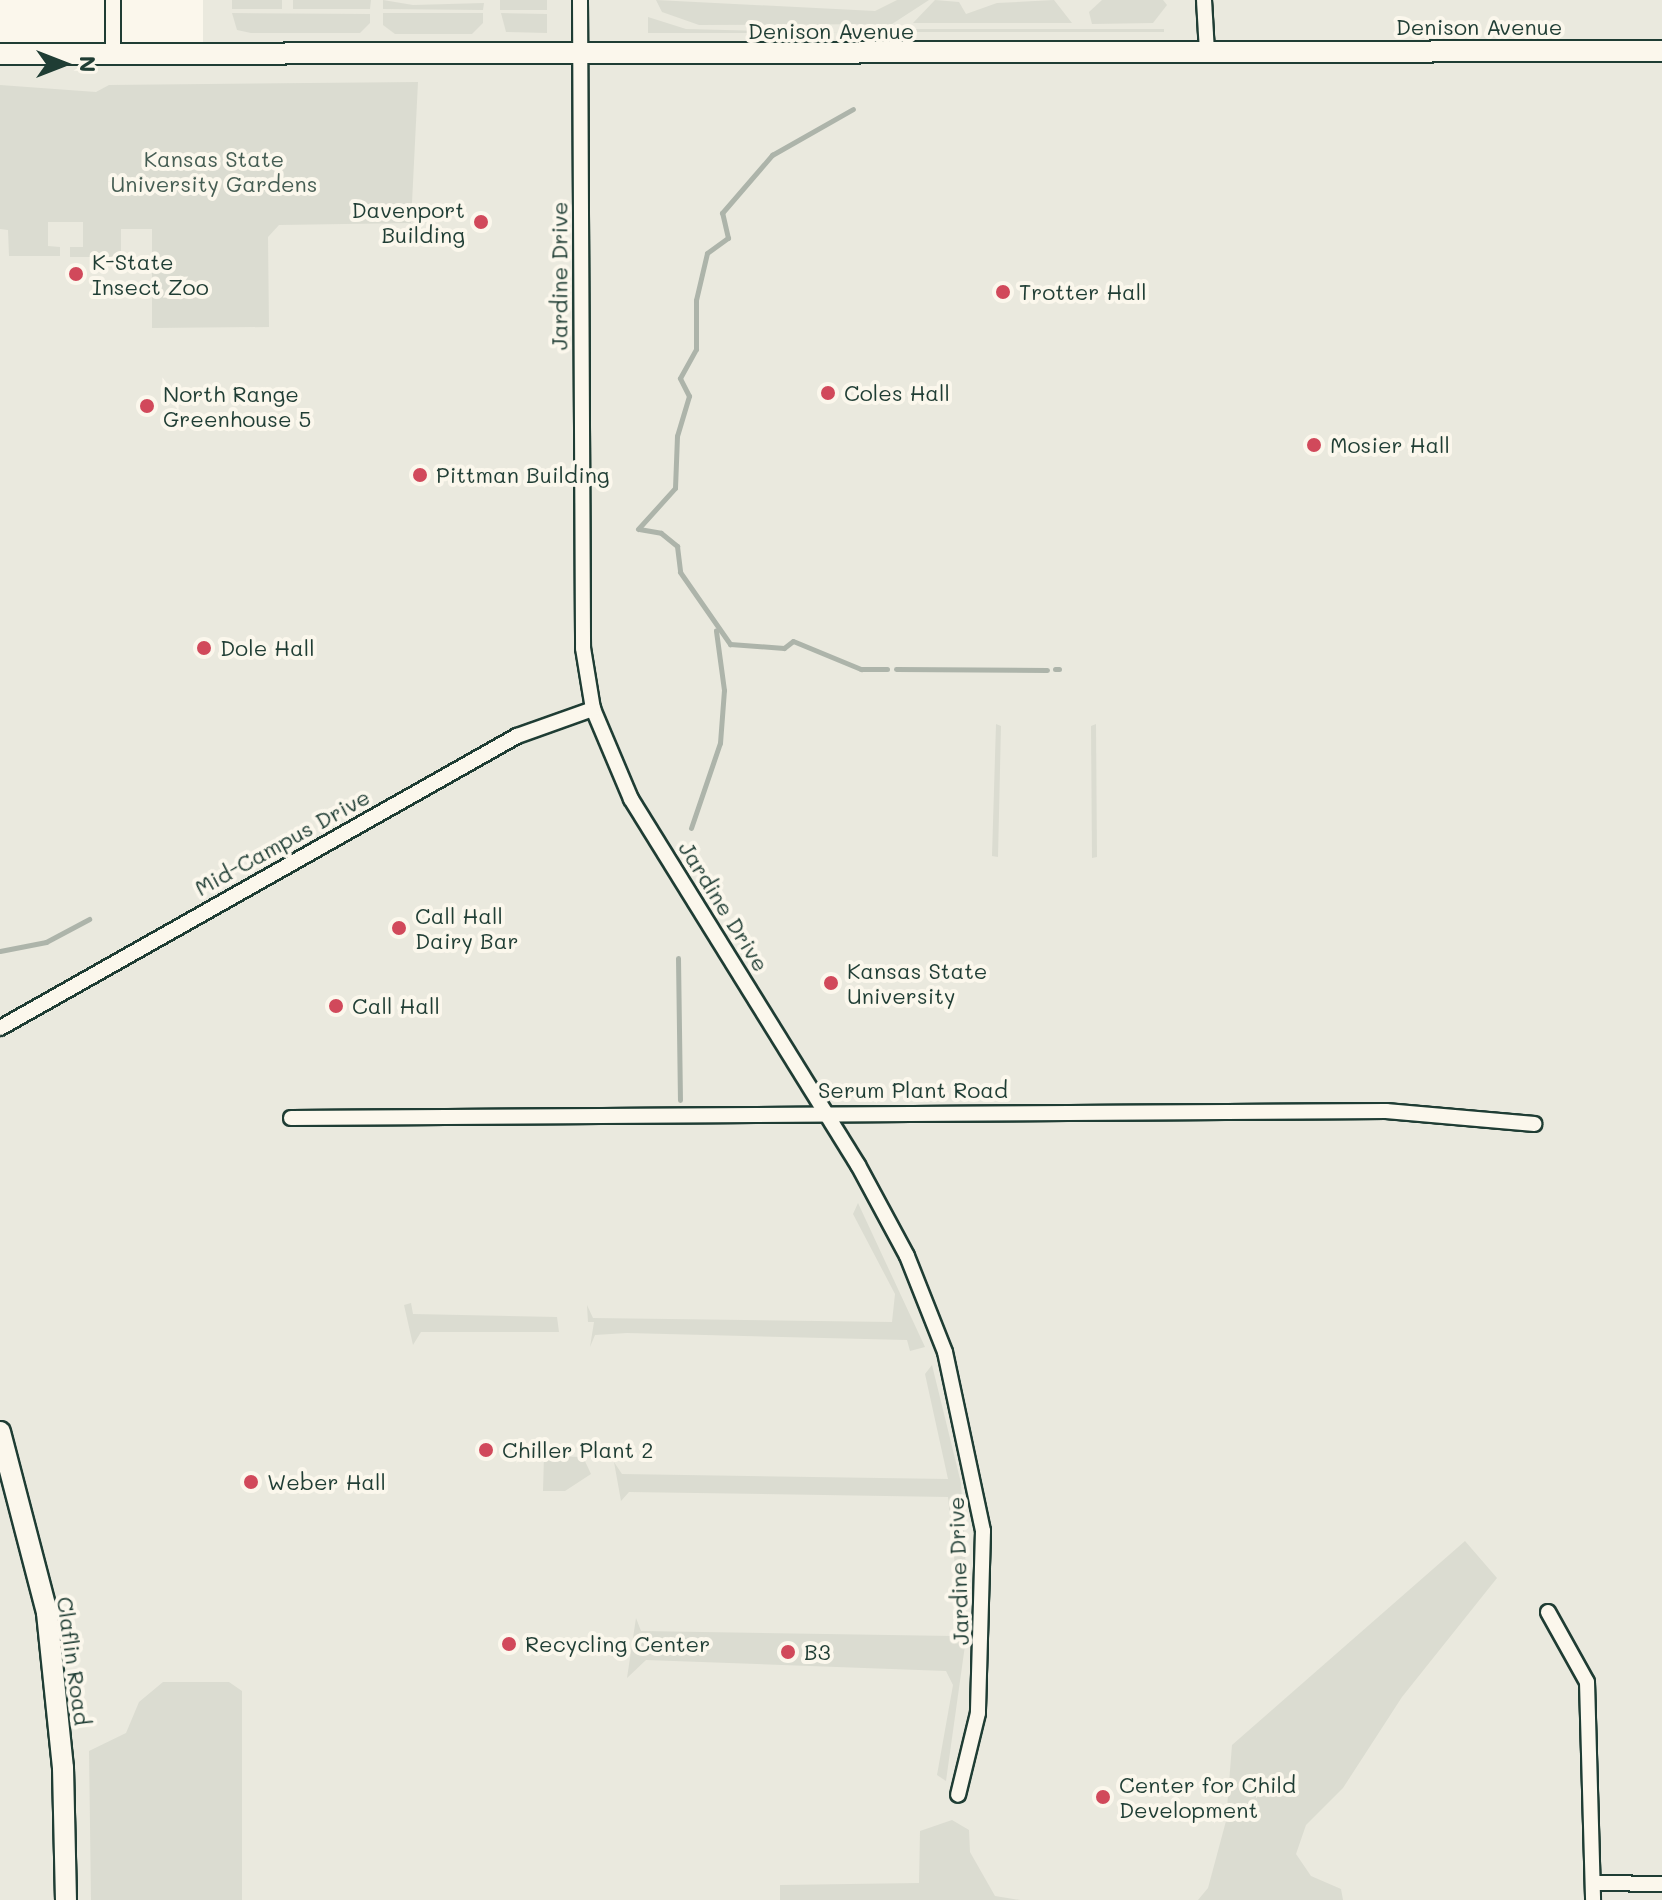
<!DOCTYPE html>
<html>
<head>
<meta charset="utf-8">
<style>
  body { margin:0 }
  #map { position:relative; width:1662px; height:1900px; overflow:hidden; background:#fbf7ec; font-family:Mali,sans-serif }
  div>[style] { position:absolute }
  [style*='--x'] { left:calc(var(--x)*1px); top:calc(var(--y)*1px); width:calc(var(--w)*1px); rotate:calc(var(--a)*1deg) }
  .built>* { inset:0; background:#eae9de }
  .green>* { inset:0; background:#dbdcd1 }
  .stream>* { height:5px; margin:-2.5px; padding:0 2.5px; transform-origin:2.5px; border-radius:2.5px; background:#adb4aa }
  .roads { filter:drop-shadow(2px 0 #1f3d34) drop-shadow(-2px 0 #1f3d34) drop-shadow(0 2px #1f3d34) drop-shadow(0 -2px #1f3d34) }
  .street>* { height:14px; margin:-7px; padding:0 7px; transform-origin:7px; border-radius:7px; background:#fbf7ec }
  .secondary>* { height:20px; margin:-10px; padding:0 10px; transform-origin:10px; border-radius:10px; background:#fbf7ec }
  .dots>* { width:22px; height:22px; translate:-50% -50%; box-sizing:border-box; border:4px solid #fbf7ec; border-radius:50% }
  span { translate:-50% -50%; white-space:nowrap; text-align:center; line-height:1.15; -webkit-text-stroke:8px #fbf7ec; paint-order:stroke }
  .street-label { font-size:22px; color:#1f3d34 }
  .park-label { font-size:22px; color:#455d53 }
  .poi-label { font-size:22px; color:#1f3d34 }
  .right { translate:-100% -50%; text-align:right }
  .left { translate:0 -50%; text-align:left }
  .north { position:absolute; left:24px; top:24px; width:80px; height:80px; -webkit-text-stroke:6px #fbf7ec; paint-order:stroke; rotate:90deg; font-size:22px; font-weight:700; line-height:32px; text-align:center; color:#1f3d34 }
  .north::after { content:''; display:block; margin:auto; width:28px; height:36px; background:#1f3d34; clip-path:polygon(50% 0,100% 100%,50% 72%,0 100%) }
</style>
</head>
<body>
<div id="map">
  <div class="built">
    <i style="clip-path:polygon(203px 0,1662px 0,1662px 1900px,0 1900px,0 65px,203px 66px)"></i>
  </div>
  <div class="green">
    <i style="clip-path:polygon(232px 0,282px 0,282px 9px,232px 9px)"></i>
    <i style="clip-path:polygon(293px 0,371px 0,370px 9px,293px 9px)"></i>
    <i style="clip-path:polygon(383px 0,413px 5px,484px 3px,483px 10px,383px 9px)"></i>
    <i style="clip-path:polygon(500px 0,547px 0,547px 10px,500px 10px)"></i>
    <i style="clip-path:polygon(656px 0,875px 11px,897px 0,929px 0,892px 24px,699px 25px,662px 12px)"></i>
    <i style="clip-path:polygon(935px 0,959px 2px,966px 14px,997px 3px,1054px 0,1072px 23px,913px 23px)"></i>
    <i style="clip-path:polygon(1102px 0,1163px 0,1167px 5px,1153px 23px,1092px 24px,1089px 12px)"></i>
    <i style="clip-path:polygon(232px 13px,370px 14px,370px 23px,360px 33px,251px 33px,237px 30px)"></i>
    <i style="clip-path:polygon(383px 13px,483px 13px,483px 23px,472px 34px,395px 34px,383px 25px)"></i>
    <i style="clip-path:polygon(501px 13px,547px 14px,547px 33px,506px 32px)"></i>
    <i style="clip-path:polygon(648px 17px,686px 29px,843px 33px,648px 33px)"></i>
    <i style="clip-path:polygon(852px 29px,1164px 29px,1164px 32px,852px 32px)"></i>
    <i style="clip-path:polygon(418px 82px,411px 223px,279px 225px,268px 237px,269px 327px,152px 328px,152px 229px,121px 229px,121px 257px,70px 257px,70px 247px,83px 247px,83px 222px,48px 222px,48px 246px,60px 247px,60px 256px,9px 256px,8px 230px,0 229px,0 85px,96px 92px,109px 85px)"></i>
    <i style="clip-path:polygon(996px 724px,1001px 726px,998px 857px,992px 856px)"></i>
    <i style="clip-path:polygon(1096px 724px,1097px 857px,1092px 858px,1091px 726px)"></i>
    <i style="clip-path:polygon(858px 1203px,925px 1347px,910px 1351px,907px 1340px,627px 1333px,595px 1335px,590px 1347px,594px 1322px,588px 1322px,587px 1305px,593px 1318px,892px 1322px,895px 1294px,853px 1214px)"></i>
    <i style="clip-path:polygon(411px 1303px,413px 1314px,557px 1317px,559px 1332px,421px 1332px,413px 1345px,404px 1305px)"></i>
    <i style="clip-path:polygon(932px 1365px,961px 1483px,968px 1604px,958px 1596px,948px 1497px,629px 1492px,621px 1501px,614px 1462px,622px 1474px,948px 1479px,925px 1374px)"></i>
    <i style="clip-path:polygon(544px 1456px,583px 1457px,591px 1474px,565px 1491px,543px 1491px)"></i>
    <i style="clip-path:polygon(1465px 1541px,1497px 1578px,1402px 1697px,1343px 1788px,1306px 1825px,1296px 1854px,1311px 1876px,1341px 1889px,1343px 1900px,1198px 1900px,1208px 1888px,1226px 1821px,1232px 1745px)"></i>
    <i style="clip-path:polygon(636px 1618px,641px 1631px,953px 1636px,956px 1624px,968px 1624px,946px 1781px,937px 1775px,953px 1685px,946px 1671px,646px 1660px,627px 1678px)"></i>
    <i style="clip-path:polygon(163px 1682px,229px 1682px,242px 1691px,242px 1900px,91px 1900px,89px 1751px,126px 1733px,139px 1702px)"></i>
    <i style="clip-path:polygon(952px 1820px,969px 1830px,970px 1852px,995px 1896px,1020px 1900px,780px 1900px,780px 1885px,919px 1883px,920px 1831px)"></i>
  </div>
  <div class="stream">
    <i style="--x:638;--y:529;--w:55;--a:-47.9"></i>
    <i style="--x:675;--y:488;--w:52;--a:-87.8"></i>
    <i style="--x:677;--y:436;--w:42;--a:-73.3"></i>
    <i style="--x:689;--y:396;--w:20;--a:-117"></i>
    <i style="--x:680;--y:378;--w:33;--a:-61"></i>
    <i style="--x:696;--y:349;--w:49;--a:-90"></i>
    <i style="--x:696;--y:300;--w:48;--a:-76.8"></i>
    <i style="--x:707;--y:253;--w:26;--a:-36"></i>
    <i style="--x:728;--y:238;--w:26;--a:-103"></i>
    <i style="--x:722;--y:213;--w:77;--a:-49.2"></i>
    <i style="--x:772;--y:155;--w:93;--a:-29.6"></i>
    <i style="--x:639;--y:529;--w:22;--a:10"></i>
    <i style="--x:661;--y:533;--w:21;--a:39"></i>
    <i style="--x:677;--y:546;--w:26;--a:83"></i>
    <i style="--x:680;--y:572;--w:88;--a:55.2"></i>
    <i style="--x:730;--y:644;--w:54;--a:4.2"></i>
    <i style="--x:784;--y:648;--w:11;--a:-38"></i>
    <i style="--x:793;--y:641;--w:74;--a:22.4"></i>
    <i style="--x:861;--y:669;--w:26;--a:0"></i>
    <i style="--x:896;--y:669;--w:151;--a:0.4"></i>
    <i style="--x:1055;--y:669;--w:4;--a:0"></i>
    <i style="--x:691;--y:828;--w:90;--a:-71.2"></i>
    <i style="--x:720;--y:743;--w:53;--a:-85.7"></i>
    <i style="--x:724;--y:690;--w:60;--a:-97.7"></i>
    <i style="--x:0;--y:951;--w:47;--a:-11.1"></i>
    <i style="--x:46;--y:942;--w:49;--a:-28.1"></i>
    <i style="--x:678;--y:958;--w:142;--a:89.2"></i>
  </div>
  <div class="roads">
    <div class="street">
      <i style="--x:113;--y:0;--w:56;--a:90"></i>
      <i style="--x:580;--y:0;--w:648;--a:89.73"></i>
      <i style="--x:583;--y:648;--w:62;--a:80.7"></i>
      <i style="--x:593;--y:709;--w:98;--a:67.1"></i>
      <i style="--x:631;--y:799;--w:431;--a:58.2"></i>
      <i style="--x:858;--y:1165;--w:103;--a:61.7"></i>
      <i style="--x:907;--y:1256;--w:103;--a:68.4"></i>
      <i style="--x:945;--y:1352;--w:183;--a:78"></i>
      <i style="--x:983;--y:1531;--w:182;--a:91.6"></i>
      <i style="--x:978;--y:1713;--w:84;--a:103.7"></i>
      <i style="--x:1204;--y:0;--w:52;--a:86.7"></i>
      <i style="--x:0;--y:1028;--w:594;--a:-29.46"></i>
      <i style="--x:517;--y:736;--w:81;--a:-19.6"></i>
      <i style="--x:291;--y:1118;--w:1095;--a:-0.37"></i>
      <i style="--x:1386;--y:1111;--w:149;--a:5"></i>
      <i style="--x:1548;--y:1612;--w:80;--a:60.9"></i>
      <i style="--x:1587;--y:1682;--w:218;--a:88.4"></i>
      <i style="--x:1594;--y:1883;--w:68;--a:0.8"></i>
    </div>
    <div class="secondary">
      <i style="--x:0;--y:54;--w:1662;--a:-0.1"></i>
      <i style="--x:0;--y:1432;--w:187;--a:75.4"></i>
      <i style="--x:47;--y:1613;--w:156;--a:84.1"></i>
      <i style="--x:63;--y:1768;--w:132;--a:88.7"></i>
    </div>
  </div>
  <div class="dots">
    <i style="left:481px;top:222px;background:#d1495b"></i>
    <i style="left:76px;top:274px;background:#d1495b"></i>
    <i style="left:1003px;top:292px;background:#d1495b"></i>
    <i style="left:828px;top:393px;background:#d1495b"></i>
    <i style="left:147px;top:406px;background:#d1495b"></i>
    <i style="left:1314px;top:445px;background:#d1495b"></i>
    <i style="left:420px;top:475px;background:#d1495b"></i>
    <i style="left:204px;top:648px;background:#d1495b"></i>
    <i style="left:399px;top:928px;background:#d1495b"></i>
    <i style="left:831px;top:983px;background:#d1495b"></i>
    <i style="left:336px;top:1006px;background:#d1495b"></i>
    <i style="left:486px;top:1450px;background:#d1495b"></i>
    <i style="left:251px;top:1482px;background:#d1495b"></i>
    <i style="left:509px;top:1644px;background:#d1495b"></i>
    <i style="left:788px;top:1652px;background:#d1495b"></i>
    <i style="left:1103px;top:1797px;background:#d1495b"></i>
  </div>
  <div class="street-label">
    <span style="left:1479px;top:27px">Denison Avenue</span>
    <span style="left:831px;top:31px">Denison Avenue</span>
    <span style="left:559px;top:276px;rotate:-90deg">Jardine Drive</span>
    <span style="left:282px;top:842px;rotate:-29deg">Mid-Campus Drive</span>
    <span style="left:724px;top:906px;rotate:58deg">Jardine Drive</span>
    <span style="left:913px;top:1090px">Serum Plant Road</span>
    <span style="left:958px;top:1571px;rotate:-92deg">Jardine Drive</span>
    <span style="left:74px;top:1661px;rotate:82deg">Claflin Road</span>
  </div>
  <div class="park-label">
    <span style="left:214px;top:171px">Kansas State<br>University Gardens</span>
  </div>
  <div class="poi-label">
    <span class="right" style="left:465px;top:222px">Davenport<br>Building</span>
    <span class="left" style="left:92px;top:274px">K-State<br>Insect Zoo</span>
    <span class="left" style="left:1019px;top:292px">Trotter Hall</span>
    <span class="left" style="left:163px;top:406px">North Range<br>Greenhouse 5</span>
    <span class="left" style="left:844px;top:393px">Coles Hall</span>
    <span class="left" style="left:1330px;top:445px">Mosier Hall</span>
    <span class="left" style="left:436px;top:475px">Pittman Building</span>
    <span class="left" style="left:220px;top:648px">Dole Hall</span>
    <span class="left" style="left:415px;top:928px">Call Hall<br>Dairy Bar</span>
    <span class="left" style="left:847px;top:983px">Kansas State<br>University</span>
    <span class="left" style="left:352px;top:1006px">Call Hall</span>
    <span class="left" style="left:502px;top:1450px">Chiller Plant 2</span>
    <span class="left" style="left:267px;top:1482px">Weber Hall</span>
    <span class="left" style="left:525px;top:1644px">Recycling Center</span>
    <span class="left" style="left:804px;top:1652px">B3</span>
    <span class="left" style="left:1119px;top:1797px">Center for Child<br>Development</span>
  </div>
  <div class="north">N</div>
</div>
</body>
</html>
